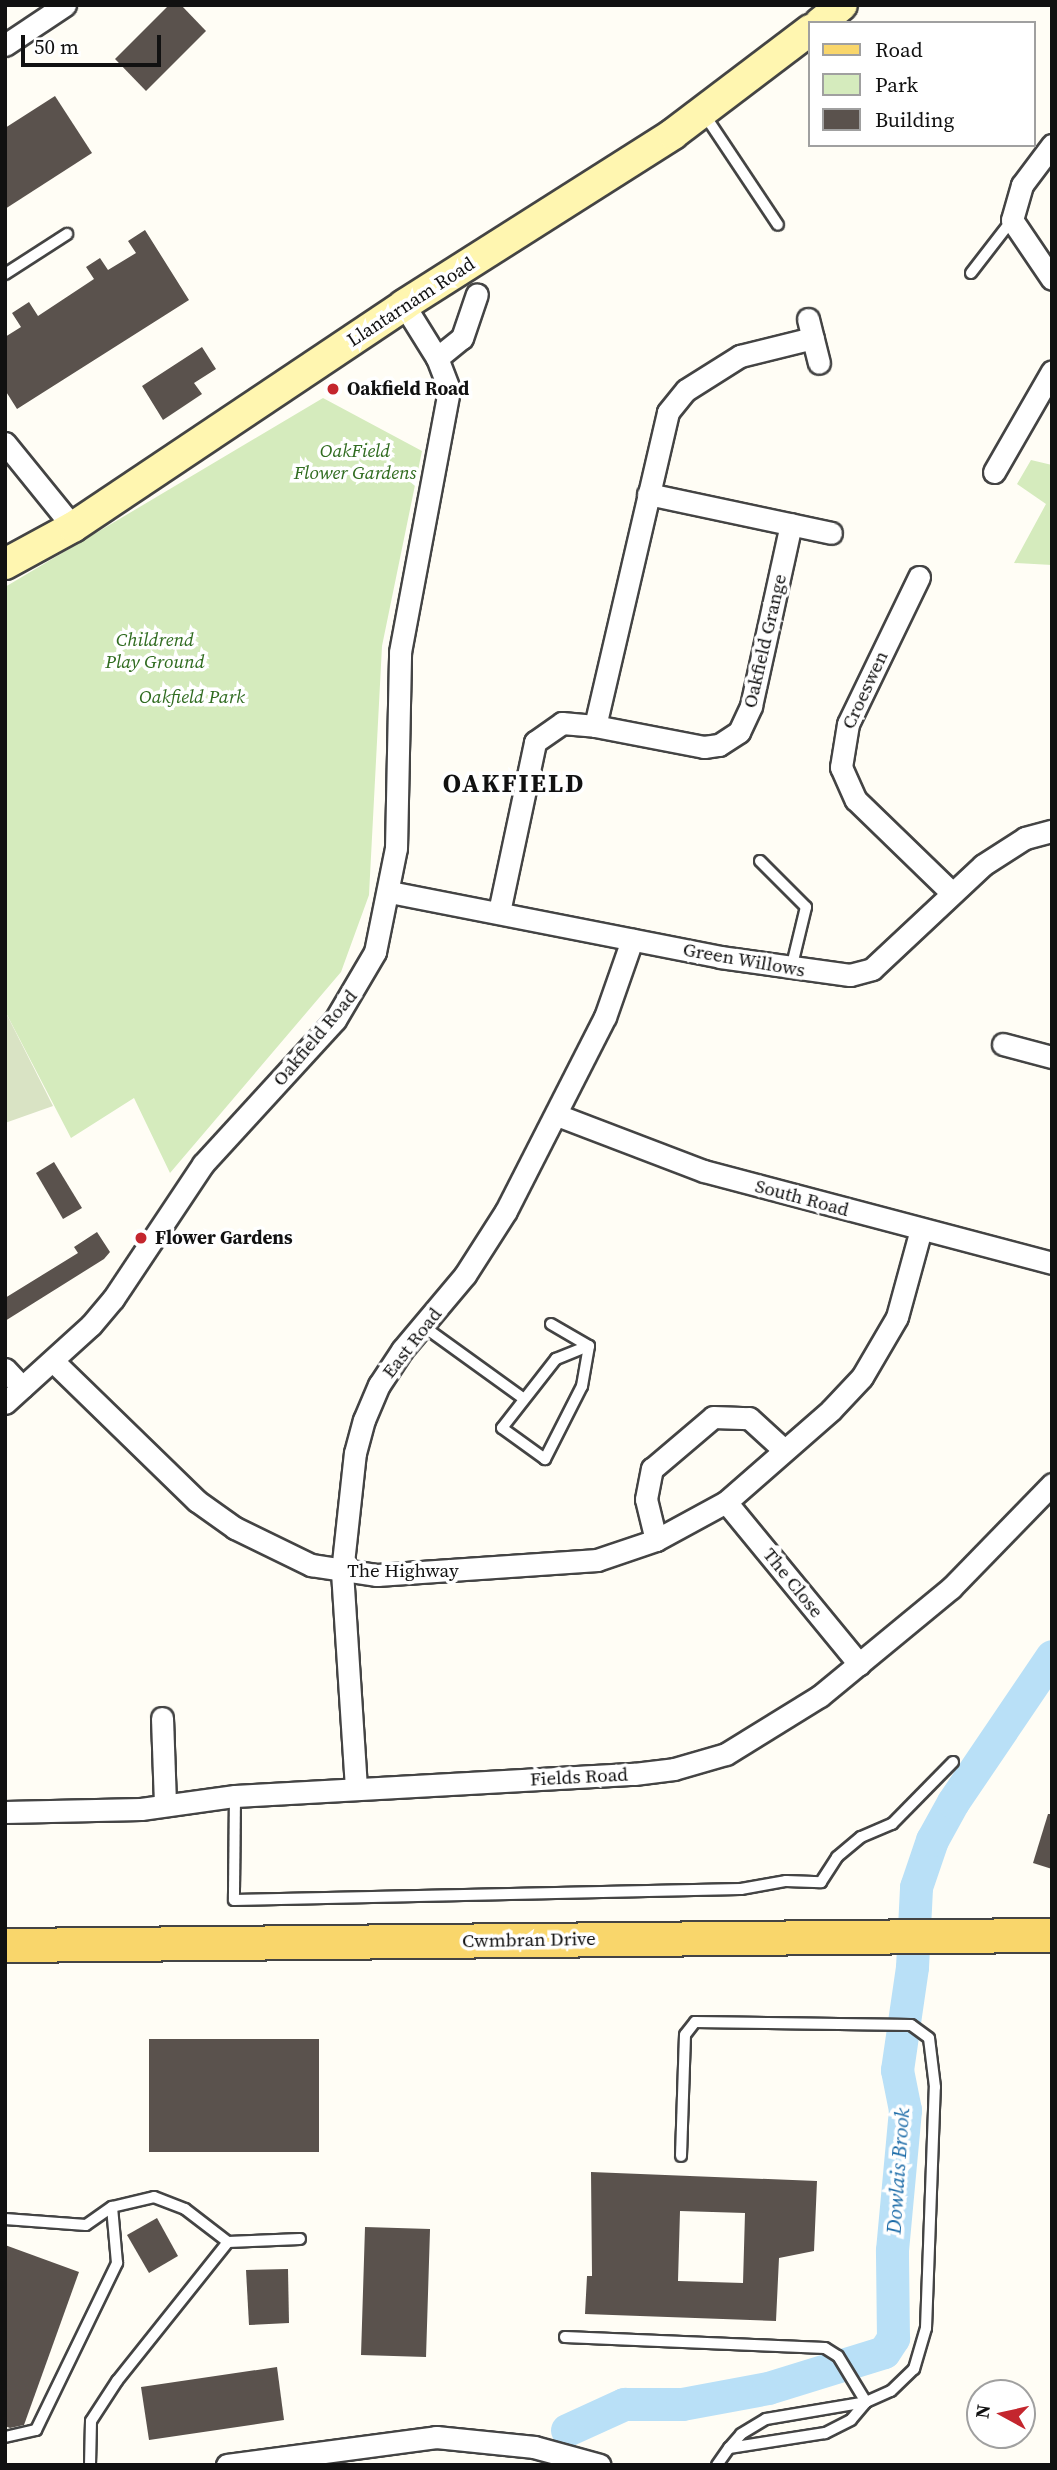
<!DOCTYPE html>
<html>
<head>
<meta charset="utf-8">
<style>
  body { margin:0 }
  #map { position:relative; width:1057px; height:2470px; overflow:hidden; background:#fffdf5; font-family:"Source Serif 4",serif }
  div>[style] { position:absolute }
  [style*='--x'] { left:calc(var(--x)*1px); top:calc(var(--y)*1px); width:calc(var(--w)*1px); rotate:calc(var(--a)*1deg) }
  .green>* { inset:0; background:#d5ebbd }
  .cemetery>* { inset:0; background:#d9e3c4 }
  .river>* { height:33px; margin:-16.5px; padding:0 16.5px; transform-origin:16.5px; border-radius:16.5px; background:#b9e0f7 }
  .building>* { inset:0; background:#5a524d }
  .roads { filter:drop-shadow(2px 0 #444) drop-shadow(-2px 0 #444) drop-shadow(0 2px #444) drop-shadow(0 -2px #444) }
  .lane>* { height:10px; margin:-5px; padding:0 5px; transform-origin:5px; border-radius:5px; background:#fff }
  .street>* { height:21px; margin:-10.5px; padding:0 10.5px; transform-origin:10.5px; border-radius:10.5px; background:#fff }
  .secondary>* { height:30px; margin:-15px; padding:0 15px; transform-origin:15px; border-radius:15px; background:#fff6b0 }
  .primary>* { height:33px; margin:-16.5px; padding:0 16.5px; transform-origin:16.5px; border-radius:16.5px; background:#f9d66b }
  .dots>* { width:19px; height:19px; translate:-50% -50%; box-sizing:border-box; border:4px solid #fff; border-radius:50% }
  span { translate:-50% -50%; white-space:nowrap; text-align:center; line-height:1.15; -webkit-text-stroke:7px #fff; paint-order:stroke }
  .street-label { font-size:19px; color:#111 }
  .poi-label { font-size:19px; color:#111; font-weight:700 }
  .left { translate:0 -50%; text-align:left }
  .park-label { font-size:19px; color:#2f6b1f; font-style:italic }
  .water-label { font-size:21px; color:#1768a6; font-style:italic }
  .district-label { font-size:26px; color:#111; font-weight:700; letter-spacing:2px }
  .frame { position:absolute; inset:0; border:7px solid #111; pointer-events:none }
  .legend { position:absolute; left:808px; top:21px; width:228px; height:126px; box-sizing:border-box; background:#fff; border:2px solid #a0a0a0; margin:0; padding:9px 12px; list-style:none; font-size:21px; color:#111 }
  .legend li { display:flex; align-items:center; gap:14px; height:35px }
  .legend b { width:35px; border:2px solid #a0a0a0 }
  .north { position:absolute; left:966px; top:2379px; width:70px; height:70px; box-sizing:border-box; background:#fff; border:2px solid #a0a0a0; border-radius:50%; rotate:278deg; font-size:19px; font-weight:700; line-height:28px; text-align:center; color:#111 }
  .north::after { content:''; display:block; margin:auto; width:24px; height:32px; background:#c4262e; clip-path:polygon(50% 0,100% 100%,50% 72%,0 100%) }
  .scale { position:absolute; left:21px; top:35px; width:140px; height:32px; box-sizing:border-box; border:4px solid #111; border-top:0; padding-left:9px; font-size:21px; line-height:24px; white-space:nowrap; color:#111; -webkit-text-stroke:5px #fff; paint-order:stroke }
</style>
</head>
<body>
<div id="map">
  <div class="green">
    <i style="clip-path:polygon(323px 398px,422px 451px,382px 646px,369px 895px,341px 972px,170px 1173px,134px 1098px,71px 1138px,5px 1011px,5px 587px)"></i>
    <i style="clip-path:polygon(1031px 460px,1052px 465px,1052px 565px,1014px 563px,1046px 504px,1017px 484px)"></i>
  </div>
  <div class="cemetery">
    <i style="clip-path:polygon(5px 1011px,53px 1106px,5px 1123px)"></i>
  </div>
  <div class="river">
    <i style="--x:567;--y:2430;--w:63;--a:-24.5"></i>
    <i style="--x:624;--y:2404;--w:58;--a:0"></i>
    <i style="--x:682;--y:2404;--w:87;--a:-10.5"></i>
    <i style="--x:768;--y:2388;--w:121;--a:-17.2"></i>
    <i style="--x:884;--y:2352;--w:17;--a:-57"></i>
    <i style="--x:893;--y:2338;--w:88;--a:-90.7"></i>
    <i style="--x:892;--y:2250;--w:141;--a:-84.7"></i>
    <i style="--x:905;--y:2110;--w:41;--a:-101.3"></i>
    <i style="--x:897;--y:2070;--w:104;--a:-81.7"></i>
    <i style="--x:912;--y:1967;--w:80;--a:-87.1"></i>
    <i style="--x:916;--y:1887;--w:50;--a:-71.2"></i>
    <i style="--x:932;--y:1840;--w:43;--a:-61.1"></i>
    <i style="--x:953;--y:1802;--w:176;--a:-55.9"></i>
  </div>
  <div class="building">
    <i style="clip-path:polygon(169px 5px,181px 5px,206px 31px,146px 91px,115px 59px)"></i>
    <i style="clip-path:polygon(55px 96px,92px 153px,5px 209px,5px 128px)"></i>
    <i style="clip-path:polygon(145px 230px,189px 300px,17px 409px,5px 390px,5px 337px,21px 327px,12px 313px,29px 302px,38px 316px,94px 279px,86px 267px,100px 258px,108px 270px,136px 253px,128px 241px)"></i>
    <i style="clip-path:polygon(202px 347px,216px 369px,194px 383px,202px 394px,163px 420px,142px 386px)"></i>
    <i style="clip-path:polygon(54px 1162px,82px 1208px,63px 1219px,36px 1173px)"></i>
    <i style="clip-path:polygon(97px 1232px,110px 1252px,104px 1259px,5px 1321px,5px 1298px,78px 1253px,74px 1247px)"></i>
    <i style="clip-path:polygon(1048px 1814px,1052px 1814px,1052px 1869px,1033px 1863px)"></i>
    <i style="clip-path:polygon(149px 2039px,319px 2039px,319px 2152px,149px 2152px)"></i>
    <i style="clip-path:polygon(evenodd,591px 2172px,817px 2181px,814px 2251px,779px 2258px,776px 2321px,585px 2314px,587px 2276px,592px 2276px,591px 2172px,680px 2211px,745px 2213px,743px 2283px,678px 2281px,680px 2211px)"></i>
    <i style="clip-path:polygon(157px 2218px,178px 2256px,149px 2273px,127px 2235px)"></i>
    <i style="clip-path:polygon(365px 2227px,430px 2229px,426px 2357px,361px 2355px)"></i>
    <i style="clip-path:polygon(5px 2245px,79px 2272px,24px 2425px,10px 2428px,5px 2426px)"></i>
    <i style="clip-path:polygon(288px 2269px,289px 2323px,249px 2325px,246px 2270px)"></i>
    <i style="clip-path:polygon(277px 2367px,284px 2420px,149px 2440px,141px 2387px)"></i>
  </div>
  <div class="roads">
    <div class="lane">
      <i style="--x:704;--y:114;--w:133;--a:56.3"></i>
      <i style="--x:971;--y:273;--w:67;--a:-52.3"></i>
      <i style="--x:5;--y:274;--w:74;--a:-32.8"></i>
      <i style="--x:760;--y:861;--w:65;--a:45"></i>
      <i style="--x:806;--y:907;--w:64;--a:103.6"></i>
      <i style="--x:551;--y:1324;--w:44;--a:30.1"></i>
      <i style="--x:589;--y:1346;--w:41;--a:99.9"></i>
      <i style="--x:582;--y:1386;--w:82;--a:116.9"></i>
      <i style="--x:545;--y:1459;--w:53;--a:-144.2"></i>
      <i style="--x:502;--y:1428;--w:88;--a:-52"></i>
      <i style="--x:556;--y:1359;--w:35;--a:-22"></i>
      <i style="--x:423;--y:1326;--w:123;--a:35.8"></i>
      <i style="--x:235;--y:1796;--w:104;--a:90.6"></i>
      <i style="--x:234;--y:1900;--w:507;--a:-1.24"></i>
      <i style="--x:741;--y:1889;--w:46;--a:-10.1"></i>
      <i style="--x:786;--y:1881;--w:35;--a:2"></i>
      <i style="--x:821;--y:1882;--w:30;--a:-57"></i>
      <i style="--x:837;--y:1857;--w:31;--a:-40"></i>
      <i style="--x:861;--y:1837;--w:34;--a:-23"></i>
      <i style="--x:892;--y:1824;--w:87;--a:-45.5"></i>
      <i style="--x:5;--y:2219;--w:81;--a:4.2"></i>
      <i style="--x:86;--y:2225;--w:32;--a:-35"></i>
      <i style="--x:112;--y:2207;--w:43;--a:-13.4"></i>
      <i style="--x:154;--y:2197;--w:33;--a:21"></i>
      <i style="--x:185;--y:2209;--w:54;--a:37.5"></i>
      <i style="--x:565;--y:2337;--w:260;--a:2.4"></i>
      <i style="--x:825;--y:2348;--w:15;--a:32"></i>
      <i style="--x:838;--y:2356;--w:54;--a:58.7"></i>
      <i style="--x:866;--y:2402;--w:27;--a:-24"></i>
      <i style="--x:891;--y:2391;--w:32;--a:-44"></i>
      <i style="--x:914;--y:2369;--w:43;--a:-73.7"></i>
      <i style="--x:926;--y:2328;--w:241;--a:-87.9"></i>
      <i style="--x:935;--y:2087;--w:49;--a:-97"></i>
      <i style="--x:929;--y:2038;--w:22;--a:-144"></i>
      <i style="--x:911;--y:2025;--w:216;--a:-179.2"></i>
      <i style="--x:695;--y:2022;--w:16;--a:128"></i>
      <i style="--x:685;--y:2035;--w:121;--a:91.9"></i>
      <i style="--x:866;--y:2402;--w:23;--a:130"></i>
      <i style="--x:851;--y:2420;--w:29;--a:153"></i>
      <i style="--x:825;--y:2433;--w:97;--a:171.1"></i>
      <i style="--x:729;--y:2448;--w:18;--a:-49"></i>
      <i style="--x:741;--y:2434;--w:29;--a:-31"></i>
      <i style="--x:766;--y:2419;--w:101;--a:-9.6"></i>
      <i style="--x:5;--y:2437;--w:32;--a:-13"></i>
      <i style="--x:36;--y:2430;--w:186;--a:-64.1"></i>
      <i style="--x:117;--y:2263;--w:56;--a:-95.1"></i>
      <i style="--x:90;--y:2465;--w:44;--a:-88.7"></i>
      <i style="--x:91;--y:2421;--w:48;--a:-57"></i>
      <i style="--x:117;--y:2381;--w:178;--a:-51.4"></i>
      <i style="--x:228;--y:2242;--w:72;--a:-2.4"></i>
      <i style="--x:717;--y:2465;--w:21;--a:-55"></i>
    </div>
    <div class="street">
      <i style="--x:5;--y:45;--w:72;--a:-33.7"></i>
      <i style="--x:1052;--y:145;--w:50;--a:126.9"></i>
      <i style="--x:1022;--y:185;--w:36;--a:106"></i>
      <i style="--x:1012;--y:220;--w:71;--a:55.9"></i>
      <i style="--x:808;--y:319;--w:45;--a:76"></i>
      <i style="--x:437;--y:358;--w:32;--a:-39"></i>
      <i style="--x:462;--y:338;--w:46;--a:-71.2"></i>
      <i style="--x:5;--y:443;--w:108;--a:51"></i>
      <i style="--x:994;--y:472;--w:116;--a:-60.1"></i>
      <i style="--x:648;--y:494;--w:187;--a:12"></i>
      <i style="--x:919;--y:577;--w:163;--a:115.8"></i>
      <i style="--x:848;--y:724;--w:44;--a:99.2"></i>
      <i style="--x:841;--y:767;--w:36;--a:66"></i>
      <i style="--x:856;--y:800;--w:132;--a:44.1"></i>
      <i style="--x:595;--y:726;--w:111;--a:10.9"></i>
      <i style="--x:704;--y:747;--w:15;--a:-8"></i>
      <i style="--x:719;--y:745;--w:24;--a:-33"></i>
      <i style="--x:739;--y:732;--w:29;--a:-65"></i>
      <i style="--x:751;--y:706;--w:186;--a:-77.6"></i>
      <i style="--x:390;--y:892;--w:336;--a:11.1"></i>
      <i style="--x:720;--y:957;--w:131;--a:7.9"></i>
      <i style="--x:850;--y:975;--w:23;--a:-15"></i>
      <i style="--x:872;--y:969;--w:152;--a:-43.1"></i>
      <i style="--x:983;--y:865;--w:50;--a:-32.7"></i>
      <i style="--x:1025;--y:838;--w:28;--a:-15"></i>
      <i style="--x:499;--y:912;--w:174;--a:-78"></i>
      <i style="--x:535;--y:742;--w:33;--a:-35"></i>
      <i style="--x:562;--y:723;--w:33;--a:5"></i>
      <i style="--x:595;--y:726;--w:322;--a:-76.9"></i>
      <i style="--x:668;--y:412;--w:28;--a:-51"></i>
      <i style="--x:686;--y:390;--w:64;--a:-32.2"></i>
      <i style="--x:740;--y:356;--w:75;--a:-13.9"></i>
      <i style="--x:1003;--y:1044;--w:51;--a:14.9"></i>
      <i style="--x:557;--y:1115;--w:157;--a:20.9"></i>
      <i style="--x:704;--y:1171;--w:360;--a:14.8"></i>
      <i style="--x:53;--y:1361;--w:201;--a:44.2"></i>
      <i style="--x:197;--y:1501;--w:47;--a:35.4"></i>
      <i style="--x:235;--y:1528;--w:85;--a:26"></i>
      <i style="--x:311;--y:1565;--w:67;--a:8.6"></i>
      <i style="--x:377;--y:1575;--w:221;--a:-3.9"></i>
      <i style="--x:597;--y:1560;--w:62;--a:-18.7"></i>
      <i style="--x:656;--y:1540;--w:80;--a:-28.5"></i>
      <i style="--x:726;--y:1502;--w:140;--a:-41.2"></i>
      <i style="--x:831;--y:1410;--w:45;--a:-46.8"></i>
      <i style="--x:862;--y:1377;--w:69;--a:-59.7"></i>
      <i style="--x:897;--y:1317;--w:91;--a:-74.7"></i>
      <i style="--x:5;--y:1369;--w:25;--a:47"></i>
      <i style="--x:5;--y:1403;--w:116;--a:-42.2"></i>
      <i style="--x:91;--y:1325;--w:34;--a:-50"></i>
      <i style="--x:113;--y:1299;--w:162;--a:-56.3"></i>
      <i style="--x:203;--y:1164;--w:195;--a:-47.5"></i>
      <i style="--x:335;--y:1020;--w:79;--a:-59.5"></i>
      <i style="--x:375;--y:952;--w:106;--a:-78.6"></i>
      <i style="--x:396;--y:848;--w:196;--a:-88.8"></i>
      <i style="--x:400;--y:652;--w:268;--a:-79.4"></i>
      <i style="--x:449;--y:389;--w:33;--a:-111"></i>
      <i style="--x:437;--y:358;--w:62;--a:-121.9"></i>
      <i style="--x:726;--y:1502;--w:210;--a:50.6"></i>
      <i style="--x:656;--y:1540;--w:42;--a:-103.7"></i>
      <i style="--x:646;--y:1499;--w:31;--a:-79"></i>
      <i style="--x:652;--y:1469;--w:80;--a:-40.4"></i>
      <i style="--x:713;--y:1417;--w:36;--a:2"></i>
      <i style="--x:749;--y:1418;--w:47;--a:42.4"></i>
      <i style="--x:162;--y:1718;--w:86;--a:88"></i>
      <i style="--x:356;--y:1788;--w:216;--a:-93.7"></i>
      <i style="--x:342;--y:1572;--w:120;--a:-83.8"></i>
      <i style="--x:355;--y:1453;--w:34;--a:-75"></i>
      <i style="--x:364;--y:1420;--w:38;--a:-67"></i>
      <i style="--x:379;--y:1385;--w:42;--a:-56.7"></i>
      <i style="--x:402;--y:1350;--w:98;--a:-50"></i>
      <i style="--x:465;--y:1275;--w:76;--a:-57.4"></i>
      <i style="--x:506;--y:1211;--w:218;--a:-63"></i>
      <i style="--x:605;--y:1017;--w:82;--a:-70.7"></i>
      <i style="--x:5;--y:1812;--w:136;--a:-1.3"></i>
      <i style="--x:141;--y:1809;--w:95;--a:-7.9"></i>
      <i style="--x:235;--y:1796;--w:400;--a:-3.2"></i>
      <i style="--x:634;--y:1774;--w:40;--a:-7.1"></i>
      <i style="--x:674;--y:1769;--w:54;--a:-16.1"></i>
      <i style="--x:726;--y:1754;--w:110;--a:-31.7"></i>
      <i style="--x:820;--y:1696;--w:170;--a:-39.5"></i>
      <i style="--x:951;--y:1588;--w:145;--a:-45.8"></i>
      <i style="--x:227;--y:2465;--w:211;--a:-7.6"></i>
      <i style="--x:436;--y:2437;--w:99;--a:5.8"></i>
      <i style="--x:534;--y:2447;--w:68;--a:15.3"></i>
    </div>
    <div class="secondary">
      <i style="--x:820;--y:23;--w:28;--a:-39"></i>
      <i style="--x:5;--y:564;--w:77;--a:-28.6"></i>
      <i style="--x:73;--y:527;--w:399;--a:-33.8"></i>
      <i style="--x:404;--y:305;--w:319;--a:-32.4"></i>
      <i style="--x:673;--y:134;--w:172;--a:-37.2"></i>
    </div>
    <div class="primary">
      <i style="--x:5;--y:1945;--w:1047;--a:-0.55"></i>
    </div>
  </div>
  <div class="dots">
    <i style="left:333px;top:389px;background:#c4262e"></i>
    <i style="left:141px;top:1238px;background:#c4262e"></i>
  </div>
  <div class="street-label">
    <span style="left:411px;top:302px;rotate:-33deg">Llantarnam Road</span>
    <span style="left:765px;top:641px;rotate:-77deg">Oakfield Grange</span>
    <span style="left:865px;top:690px;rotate:-65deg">Croeswen</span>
    <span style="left:744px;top:960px;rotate:10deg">Green Willows</span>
    <span style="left:315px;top:1038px;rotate:-50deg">Oakfield Road</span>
    <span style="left:802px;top:1198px;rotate:15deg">South Road</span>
    <span style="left:412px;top:1343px;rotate:-52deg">East Road</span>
    <span style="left:403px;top:1571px">The Highway</span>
    <span style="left:793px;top:1583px;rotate:51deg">The Close</span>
    <span style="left:579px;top:1777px;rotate:-3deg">Fields Road</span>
    <span style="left:529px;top:1940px;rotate:-1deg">Cwmbran Drive</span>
  </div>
  <div class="poi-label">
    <span class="left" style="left:347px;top:389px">Oakfield Road</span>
    <span class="left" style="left:155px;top:1238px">Flower Gardens</span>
  </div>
  <div class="park-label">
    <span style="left:355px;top:462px">OakField<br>Flower Gardens</span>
    <span style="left:155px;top:651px">Childrend<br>Play Ground</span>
    <span style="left:192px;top:697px">Oakfield Park</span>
  </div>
  <div class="water-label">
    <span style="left:898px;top:2171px;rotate:-86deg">Dowlais Brook</span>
  </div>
  <div class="district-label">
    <span style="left:514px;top:784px">OAKFIELD</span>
  </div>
  <div class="frame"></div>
  <ul class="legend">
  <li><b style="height:9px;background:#f9d66b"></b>Road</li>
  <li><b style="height:19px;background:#d5ebbd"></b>Park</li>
  <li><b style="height:19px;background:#5a524d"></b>Building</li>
  </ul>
  <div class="north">N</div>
  <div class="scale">50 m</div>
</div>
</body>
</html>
